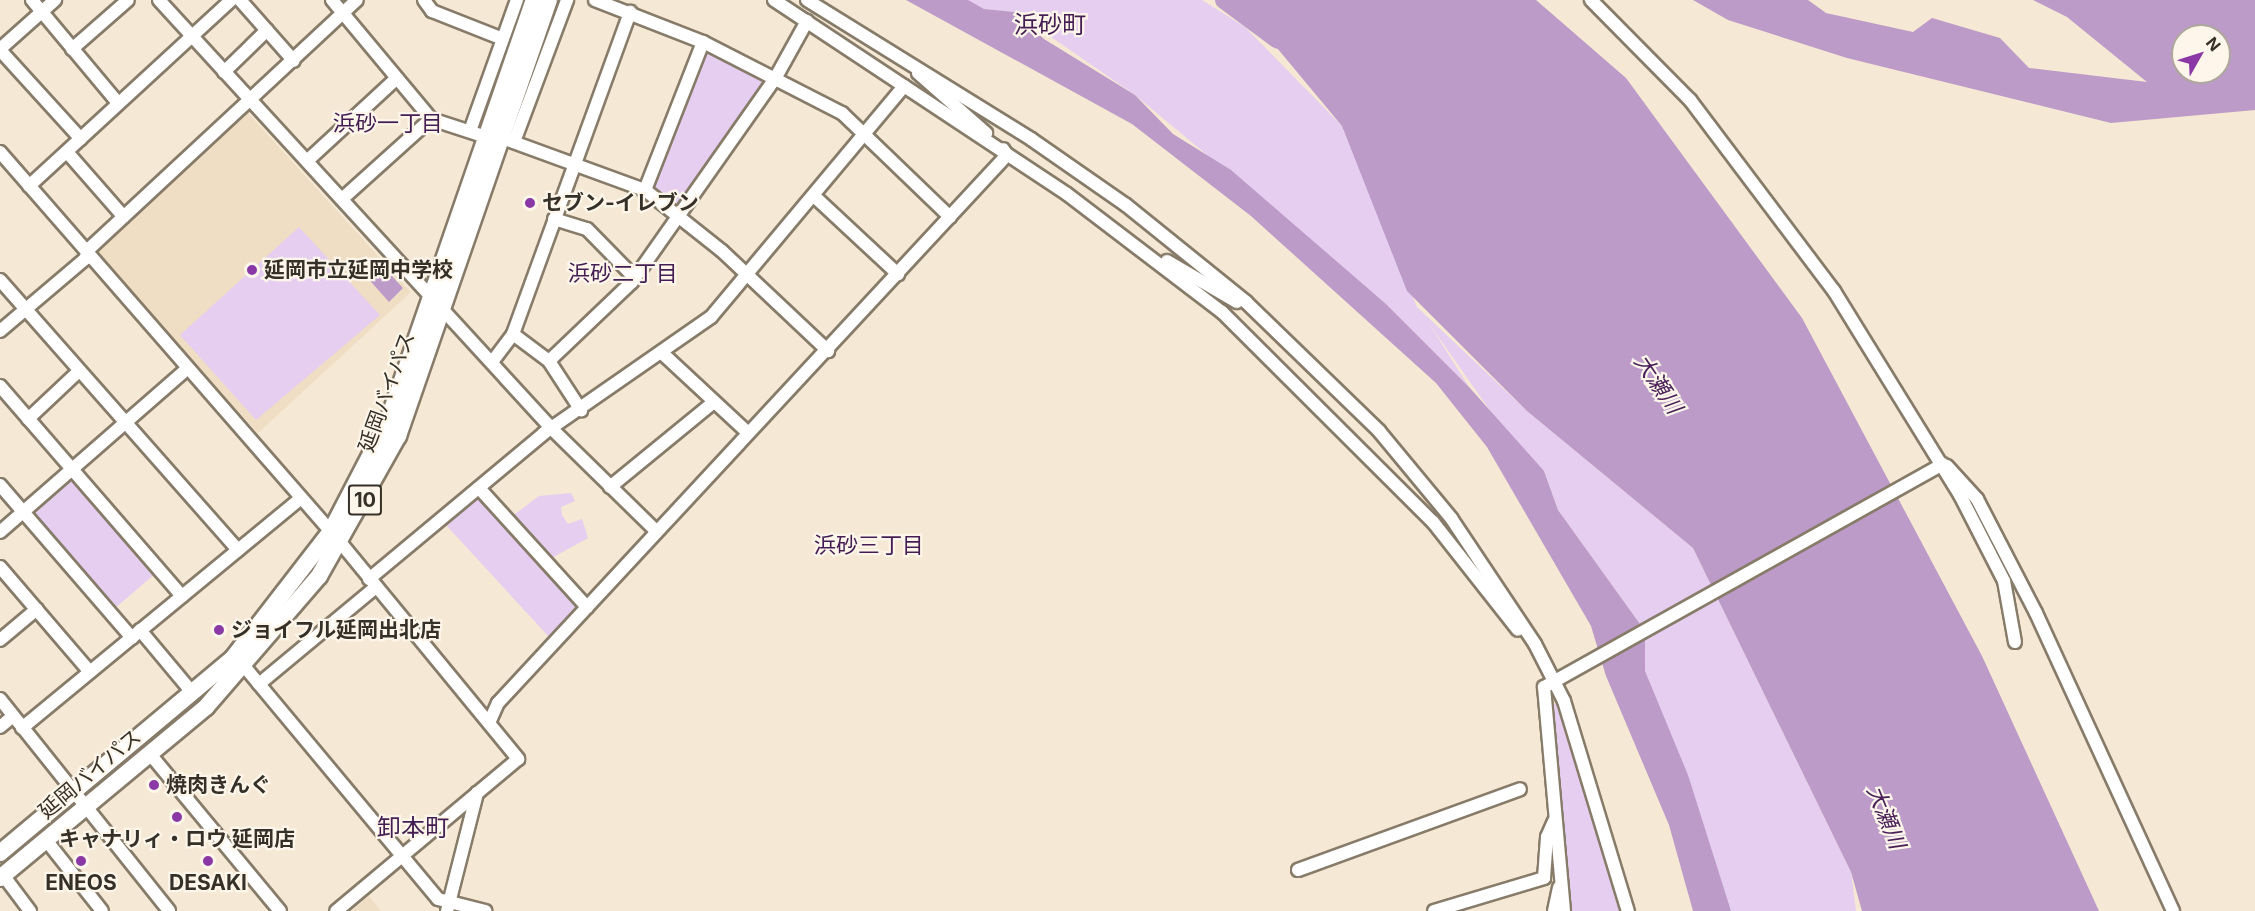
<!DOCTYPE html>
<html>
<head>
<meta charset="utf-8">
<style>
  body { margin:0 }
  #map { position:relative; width:2255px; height:911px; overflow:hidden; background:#f5e8d4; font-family:Inter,"Noto Sans JP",sans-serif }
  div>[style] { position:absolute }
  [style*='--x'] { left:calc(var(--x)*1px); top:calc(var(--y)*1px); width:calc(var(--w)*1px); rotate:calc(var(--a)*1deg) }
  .built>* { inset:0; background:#efdec3 }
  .green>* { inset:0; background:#e5ceef }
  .water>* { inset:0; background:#bc9bc8 }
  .river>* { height:18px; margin:-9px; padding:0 9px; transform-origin:9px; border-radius:9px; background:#bc9bc8 }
  .roads { filter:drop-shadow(2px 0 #877b69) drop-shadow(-2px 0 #877b69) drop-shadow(0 2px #877b69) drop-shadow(0 -2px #877b69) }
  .minor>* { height:12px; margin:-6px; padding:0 6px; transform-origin:6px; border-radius:6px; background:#fff }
  .highway>* { height:16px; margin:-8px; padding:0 8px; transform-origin:8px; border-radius:8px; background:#fff }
  .dots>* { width:16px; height:16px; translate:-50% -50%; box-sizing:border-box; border:3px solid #fef6ea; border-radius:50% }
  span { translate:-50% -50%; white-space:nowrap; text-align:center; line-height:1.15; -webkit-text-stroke:4.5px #fef6ea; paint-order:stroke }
  .shield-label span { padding:2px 4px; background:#fef6ea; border:2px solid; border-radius:4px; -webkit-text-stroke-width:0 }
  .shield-label { font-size:20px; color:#353028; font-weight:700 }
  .poi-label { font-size:21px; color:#353028; font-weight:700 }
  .left { translate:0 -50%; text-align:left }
  .street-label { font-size:21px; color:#353028 }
  .neighbourhood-label { font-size:22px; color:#441d52 }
  .water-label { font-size:22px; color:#492058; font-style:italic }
  .quarter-label { font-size:24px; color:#441d52 }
  .north { position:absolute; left:2171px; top:24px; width:60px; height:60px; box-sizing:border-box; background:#fef6ea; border:2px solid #aea79c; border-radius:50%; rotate:51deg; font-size:16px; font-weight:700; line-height:24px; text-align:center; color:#353028 }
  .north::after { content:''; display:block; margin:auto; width:21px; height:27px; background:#8b38a7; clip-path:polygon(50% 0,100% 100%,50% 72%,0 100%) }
</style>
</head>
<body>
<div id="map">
  <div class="built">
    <i style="clip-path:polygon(247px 112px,411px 292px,258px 433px,96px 253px)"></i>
    <i style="clip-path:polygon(369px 896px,381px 911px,351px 911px)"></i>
  </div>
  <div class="green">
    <i style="clip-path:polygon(966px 0,1202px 0,1245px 27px,1342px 126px,1417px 307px,1527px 411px,1693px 548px,1851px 872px,1856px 911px,1731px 911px,1645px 671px,1645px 631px,1558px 510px,1544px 471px,1510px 439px,1430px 325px,1469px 387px,1386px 304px,1135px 95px,1015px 12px,984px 9px)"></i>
    <i style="clip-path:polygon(707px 50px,765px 78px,682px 207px,651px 188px)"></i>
    <i style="clip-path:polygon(299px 227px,380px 315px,256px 420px,180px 335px)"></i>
    <i style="clip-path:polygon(71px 474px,157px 572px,113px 610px,29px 510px)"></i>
    <i style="clip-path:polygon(571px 493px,575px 501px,561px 507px,562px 515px,568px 524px,582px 519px,588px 538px,548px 560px,511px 517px,539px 496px)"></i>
    <i style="clip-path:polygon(479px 497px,579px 606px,550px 638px,445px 524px)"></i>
    <i style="clip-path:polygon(1558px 703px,1621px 911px,1571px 911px,1552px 705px)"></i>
  </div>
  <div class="water">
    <i style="clip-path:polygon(906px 0,968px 0,984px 9px,1015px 12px,1044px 39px,1135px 95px,1173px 134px,1231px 170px,1386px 304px,1469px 387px,1544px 471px,1558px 510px,1645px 631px,1645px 671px,1688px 775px,1731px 911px,1693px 911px,1669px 825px,1606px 676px,1591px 626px,1487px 447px,1436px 383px,1251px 216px,1132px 124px)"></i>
    <i style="clip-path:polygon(1237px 0,1536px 0,1626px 78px,1802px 318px,1982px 656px,2099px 911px,1862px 911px,1851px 872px,1693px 548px,1527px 411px,1407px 291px,1342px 126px)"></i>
    <i style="clip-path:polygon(evenodd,1693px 0,1808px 0,1826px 13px,1913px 32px,1932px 18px,2000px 38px,2029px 68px,2147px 82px,2067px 17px,2033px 0,2255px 0,2255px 110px,2111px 123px,1847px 58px,1728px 20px,1693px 0,2183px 36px,2219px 36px,2219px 72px,2183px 72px,2183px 36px)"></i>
    <i style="clip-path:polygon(378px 261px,403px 288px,389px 302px,364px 274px)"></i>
  </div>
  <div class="river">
    <i style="--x:1224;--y:0;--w:67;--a:36.5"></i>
  </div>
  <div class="roads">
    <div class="minor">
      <i style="--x:32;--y:0;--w:134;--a:50.1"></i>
      <i style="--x:159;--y:0;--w:583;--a:47.5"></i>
      <i style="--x:553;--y:430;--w:144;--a:44.4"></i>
      <i style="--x:240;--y:0;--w:81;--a:48.5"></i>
      <i style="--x:332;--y:0;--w:155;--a:50.2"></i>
      <i style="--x:431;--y:119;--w:58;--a:18.1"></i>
      <i style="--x:424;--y:0;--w:14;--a:54"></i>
      <i style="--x:432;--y:11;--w:76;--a:21.5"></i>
      <i style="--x:595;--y:0;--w:116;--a:21.3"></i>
      <i style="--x:703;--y:42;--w:156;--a:27.1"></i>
      <i style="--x:842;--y:113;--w:150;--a:43.9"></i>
      <i style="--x:774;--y:0;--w:351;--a:33.5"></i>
      <i style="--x:1067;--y:194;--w:195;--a:37.3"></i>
      <i style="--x:1222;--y:312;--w:298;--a:44.9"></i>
      <i style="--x:1433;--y:522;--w:137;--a:51.8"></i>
      <i style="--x:807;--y:0;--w:264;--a:31.8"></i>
      <i style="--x:1031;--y:139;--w:116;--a:34.8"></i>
      <i style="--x:1126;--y:205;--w:154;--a:38.9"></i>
      <i style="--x:1246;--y:302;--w:185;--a:44.1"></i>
      <i style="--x:1379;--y:431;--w:113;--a:50.4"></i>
      <i style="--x:1451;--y:518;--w:151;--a:56.3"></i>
      <i style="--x:1535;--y:644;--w:64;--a:63"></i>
      <i style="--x:1564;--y:701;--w:220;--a:73.1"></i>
      <i style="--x:1591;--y:0;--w:141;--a:45.3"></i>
      <i style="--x:1690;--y:100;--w:239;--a:53"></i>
      <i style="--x:1834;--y:291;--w:240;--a:58.3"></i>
      <i style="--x:1960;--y:495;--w:97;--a:62.9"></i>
      <i style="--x:2004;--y:581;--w:62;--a:79.8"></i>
      <i style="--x:0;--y:49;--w:74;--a:-41.7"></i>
      <i style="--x:72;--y:49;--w:74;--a:-41.2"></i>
      <i style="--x:0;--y:50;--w:120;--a:47.7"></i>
      <i style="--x:224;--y:72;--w:60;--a:-44.3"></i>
      <i style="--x:918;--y:73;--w:91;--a:41.4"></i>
      <i style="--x:470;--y:131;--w:139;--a:-70.3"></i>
      <i style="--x:502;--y:138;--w:152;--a:20"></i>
      <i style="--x:645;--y:190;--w:98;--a:38.4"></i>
      <i style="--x:722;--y:251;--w:146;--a:43.3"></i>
      <i style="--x:514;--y:142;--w:152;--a:-69.5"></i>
      <i style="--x:0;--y:152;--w:517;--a:48.92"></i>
      <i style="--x:340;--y:542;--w:281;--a:50.6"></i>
      <i style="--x:518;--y:759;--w:237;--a:140.1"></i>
      <i style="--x:67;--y:152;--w:86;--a:48.8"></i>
      <i style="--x:307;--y:161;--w:122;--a:-42.7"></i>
      <i style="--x:29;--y:186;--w:275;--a:-42.6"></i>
      <i style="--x:645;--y:190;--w:159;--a:-68.6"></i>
      <i style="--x:814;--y:196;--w:115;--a:42.9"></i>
      <i style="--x:342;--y:199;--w:120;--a:-42"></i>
      <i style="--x:554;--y:219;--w:34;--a:17"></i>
      <i style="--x:587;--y:229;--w:69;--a:45.6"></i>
      <i style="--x:1167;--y:261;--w:81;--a:30.4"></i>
      <i style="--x:0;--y:280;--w:360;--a:48.6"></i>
      <i style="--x:0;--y:331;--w:111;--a:-40.3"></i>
      <i style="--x:85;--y:259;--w:12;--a:-66"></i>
      <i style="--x:90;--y:248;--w:364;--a:-42.9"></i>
      <i style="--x:513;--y:334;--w:45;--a:36.9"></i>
      <i style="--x:549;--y:361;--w:59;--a:56.9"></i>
      <i style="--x:661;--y:352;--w:117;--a:42.9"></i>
      <i style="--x:549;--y:361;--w:115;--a:-43.6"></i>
      <i style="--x:632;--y:282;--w:251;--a:-54.9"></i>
      <i style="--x:776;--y:77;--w:64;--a:-61"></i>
      <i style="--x:492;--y:362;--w:35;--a:-53"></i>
      <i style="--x:513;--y:334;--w:343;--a:-70"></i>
      <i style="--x:0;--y:386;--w:278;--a:49.1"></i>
      <i style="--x:28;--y:419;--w:70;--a:-43.3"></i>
      <i style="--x:1947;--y:466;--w:45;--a:47.7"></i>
      <i style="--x:1977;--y:499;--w:128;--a:62.6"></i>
      <i style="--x:2036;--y:613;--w:328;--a:65.3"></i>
      <i style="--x:0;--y:485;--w:202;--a:49.2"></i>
      <i style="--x:610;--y:487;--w:134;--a:-39.3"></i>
      <i style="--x:479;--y:488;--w:161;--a:47.8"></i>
      <i style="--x:0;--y:532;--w:249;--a:-41.1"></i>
      <i style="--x:0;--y:567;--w:138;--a:49.4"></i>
      <i style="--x:369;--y:579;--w:228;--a:-39.8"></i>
      <i style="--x:544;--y:433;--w:203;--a:-34.8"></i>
      <i style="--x:711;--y:317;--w:301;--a:-50.1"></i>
      <i style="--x:140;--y:630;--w:80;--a:50.1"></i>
      <i style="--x:0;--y:640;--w:48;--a:-40"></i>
      <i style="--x:244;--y:666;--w:303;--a:50.2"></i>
      <i style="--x:438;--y:899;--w:49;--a:14.3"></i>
      <i style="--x:259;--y:684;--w:152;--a:-39.7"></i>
      <i style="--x:0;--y:699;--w:271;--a:51.4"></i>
      <i style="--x:489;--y:723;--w:22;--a:-66"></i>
      <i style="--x:498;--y:703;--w:748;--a:-47.11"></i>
      <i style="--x:1007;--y:155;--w:7;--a:-124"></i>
      <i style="--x:0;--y:727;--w:17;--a:-40"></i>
      <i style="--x:22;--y:728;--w:360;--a:-39.5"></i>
      <i style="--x:150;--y:754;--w:204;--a:50.4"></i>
      <i style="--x:46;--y:840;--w:90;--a:51.7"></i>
      <i style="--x:1298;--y:870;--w:236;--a:-20"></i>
      <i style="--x:3;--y:875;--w:45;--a:53.1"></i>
      <i style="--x:447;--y:911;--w:122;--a:-75.7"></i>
      <i style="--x:1434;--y:911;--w:115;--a:-16.7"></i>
      <i style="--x:1544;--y:878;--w:41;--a:-85.8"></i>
      <i style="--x:1547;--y:837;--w:17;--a:-66"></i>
      <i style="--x:1554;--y:911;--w:24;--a:-78"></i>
      <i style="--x:1564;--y:911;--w:225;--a:-95.1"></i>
      <i style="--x:1544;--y:687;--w:457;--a:-29.2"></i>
    </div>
    <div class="highway">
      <i style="--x:0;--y:853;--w:304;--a:-39.9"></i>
      <i style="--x:233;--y:658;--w:160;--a:-52.3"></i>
      <i style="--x:331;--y:531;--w:124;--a:-62.6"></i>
      <i style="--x:388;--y:421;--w:446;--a:-70.9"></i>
      <i style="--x:0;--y:878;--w:268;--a:-39.7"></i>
      <i style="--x:206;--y:707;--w:173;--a:-49.2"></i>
      <i style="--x:319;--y:576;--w:161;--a:-60.6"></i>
      <i style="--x:398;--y:436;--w:461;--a:-70.9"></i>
    </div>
  </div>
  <div class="dots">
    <i style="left:530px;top:203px;background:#8b38a7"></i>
    <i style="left:252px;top:270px;background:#8b38a7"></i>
    <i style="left:219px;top:630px;background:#8b38a7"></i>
    <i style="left:154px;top:785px;background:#8b38a7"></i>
    <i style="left:177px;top:817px;background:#8b38a7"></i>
    <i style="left:81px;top:861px;background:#8b38a7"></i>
    <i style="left:208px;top:861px;background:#8b38a7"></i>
  </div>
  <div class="shield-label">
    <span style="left:365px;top:500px">10</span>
  </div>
  <div class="poi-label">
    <span class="left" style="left:542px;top:203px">セブン-イレブン</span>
    <span class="left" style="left:264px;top:270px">延岡市立延岡中学校</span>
    <span class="left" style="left:231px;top:630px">ジョイフル延岡出北店</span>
    <span class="left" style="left:166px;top:785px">焼肉きんぐ</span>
    <span style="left:177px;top:839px">キャナリィ・ロウ 延岡店</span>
    <span style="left:81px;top:883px">ENEOS</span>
    <span style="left:208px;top:883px">DESAKI</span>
  </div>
  <div class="street-label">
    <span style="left:387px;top:392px;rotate:-70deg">延岡バイパス</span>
    <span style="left:90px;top:774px;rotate:-40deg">延岡バイパス</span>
  </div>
  <div class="neighbourhood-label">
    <span style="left:388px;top:124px">浜砂一丁目</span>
    <span style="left:623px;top:274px">浜砂二丁目</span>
    <span style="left:869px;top:546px">浜砂三丁目</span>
  </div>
  <div class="water-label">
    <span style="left:1658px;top:384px;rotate:56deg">大瀬川</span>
    <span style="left:1886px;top:817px;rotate:68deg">大瀬川</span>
  </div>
  <div class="quarter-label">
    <span style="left:1050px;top:25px">浜砂町</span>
    <span style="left:413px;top:828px">卸本町</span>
  </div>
  <div class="north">N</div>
</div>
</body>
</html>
